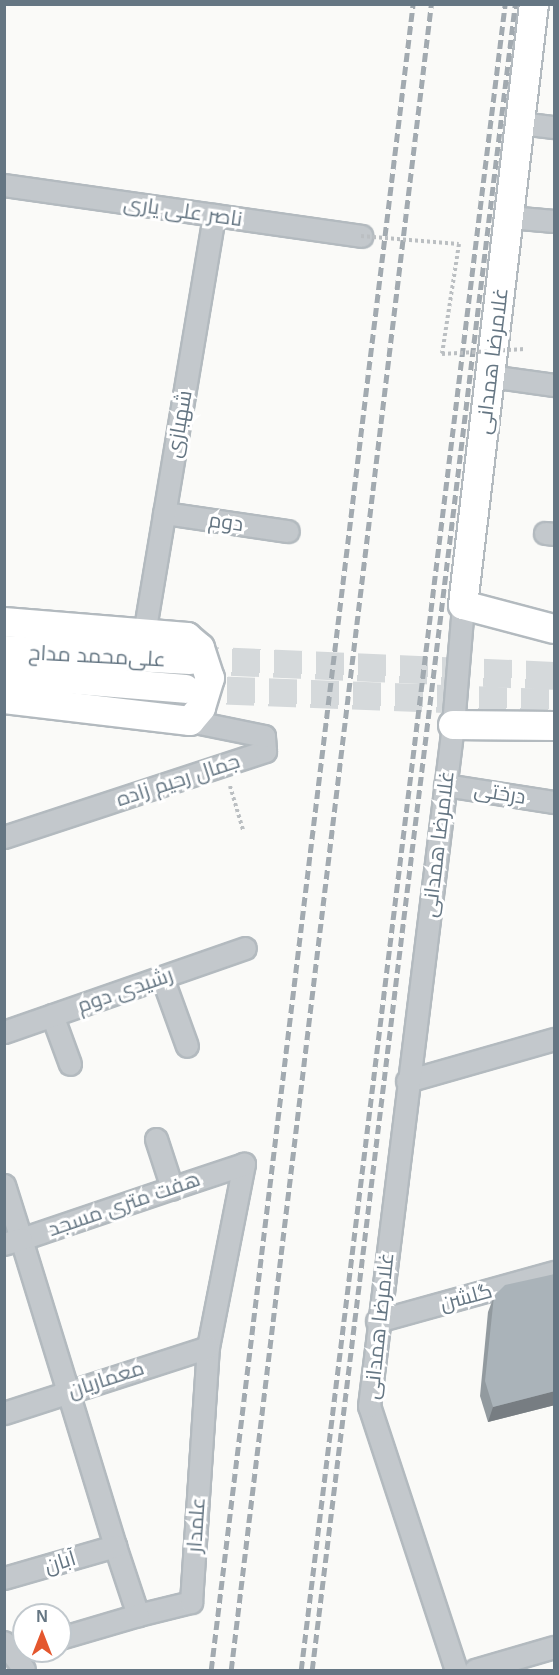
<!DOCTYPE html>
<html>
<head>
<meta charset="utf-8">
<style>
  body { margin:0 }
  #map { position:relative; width:559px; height:1675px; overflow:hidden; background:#fafaf8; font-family:Helvetica,Cairo,sans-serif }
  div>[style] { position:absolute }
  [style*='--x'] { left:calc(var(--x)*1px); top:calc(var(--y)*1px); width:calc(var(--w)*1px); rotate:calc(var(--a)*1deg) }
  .secondary-tunnel>* { height:28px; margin-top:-14px; transform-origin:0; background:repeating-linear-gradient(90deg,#d5d9db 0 28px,transparent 0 42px) }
  .path>* { height:4px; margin-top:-2px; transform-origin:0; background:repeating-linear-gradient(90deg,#bbbfc2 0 3px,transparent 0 6px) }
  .roads { filter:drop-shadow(2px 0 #b3babf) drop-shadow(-2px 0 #b3babf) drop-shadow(0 2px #b3babf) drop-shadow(0 -2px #b3babf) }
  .street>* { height:21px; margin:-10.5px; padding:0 10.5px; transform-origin:10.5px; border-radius:10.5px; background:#c3c8cc }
  .secondary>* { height:28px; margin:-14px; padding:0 14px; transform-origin:14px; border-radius:14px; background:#fff }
  .rail>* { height:4.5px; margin-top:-2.25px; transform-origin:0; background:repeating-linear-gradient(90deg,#a2aab0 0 9px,transparent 0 13.5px) }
  .path-bridge>* { height:4px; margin-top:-2px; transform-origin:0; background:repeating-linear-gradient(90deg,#bbbfc2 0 3px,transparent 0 6px) }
  .wall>* { inset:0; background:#929a9f }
  .shaded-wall>* { inset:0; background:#777d82 }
  .building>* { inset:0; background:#aab3b9 }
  span { translate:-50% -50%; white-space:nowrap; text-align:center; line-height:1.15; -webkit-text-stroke:6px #fff; paint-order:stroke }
  .street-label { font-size:21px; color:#657683 }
  .frame { position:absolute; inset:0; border:6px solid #657683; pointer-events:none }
  .north { position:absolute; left:12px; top:1603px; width:60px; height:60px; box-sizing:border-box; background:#fff; border:2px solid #c1c8cd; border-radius:50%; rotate:0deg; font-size:16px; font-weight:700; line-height:24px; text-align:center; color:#657683 }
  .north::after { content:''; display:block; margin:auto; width:21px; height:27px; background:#e4572e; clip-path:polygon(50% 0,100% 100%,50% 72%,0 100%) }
</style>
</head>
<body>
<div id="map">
  <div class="secondary-tunnel">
    <i style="--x:190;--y:660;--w:364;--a:2.5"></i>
    <i style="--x:185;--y:689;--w:369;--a:2.2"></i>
  </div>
  <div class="path">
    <i style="--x:230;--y:786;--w:46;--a:73.5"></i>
  </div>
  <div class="roads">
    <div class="street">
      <i style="--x:520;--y:123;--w:34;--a:7"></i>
      <i style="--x:4;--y:185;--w:361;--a:8.1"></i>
      <i style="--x:509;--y:217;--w:45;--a:5.1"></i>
      <i style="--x:490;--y:376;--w:65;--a:8"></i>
      <i style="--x:164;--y:513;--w:125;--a:8.3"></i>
      <i style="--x:545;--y:533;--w:9;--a:6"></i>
      <i style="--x:144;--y:634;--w:425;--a:-80.5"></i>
      <i style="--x:445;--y:785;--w:110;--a:8.9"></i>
      <i style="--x:4;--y:837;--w:275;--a:-18.2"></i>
      <i style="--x:265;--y:751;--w:15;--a:-94"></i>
      <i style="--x:264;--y:736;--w:76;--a:-168.5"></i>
      <i style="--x:162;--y:977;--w:73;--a:70.1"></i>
      <i style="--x:52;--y:1015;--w:52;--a:69.8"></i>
      <i style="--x:4;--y:1032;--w:255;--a:-19.2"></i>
      <i style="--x:407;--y:1081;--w:153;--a:-15.9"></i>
      <i style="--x:156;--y:1139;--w:52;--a:71.9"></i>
      <i style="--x:4;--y:1185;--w:57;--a:72.5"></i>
      <i style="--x:21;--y:1239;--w:160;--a:72.9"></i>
      <i style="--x:68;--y:1392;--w:161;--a:73"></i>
      <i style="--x:115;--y:1546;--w:73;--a:71.6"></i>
      <i style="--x:138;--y:1615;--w:55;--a:-13.8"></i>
      <i style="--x:191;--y:1602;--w:256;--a:-86.2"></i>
      <i style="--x:208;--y:1347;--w:187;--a:-78.9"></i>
      <i style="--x:244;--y:1164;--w:76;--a:161.6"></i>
      <i style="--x:172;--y:1188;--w:159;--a:161.3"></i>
      <i style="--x:21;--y:1239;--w:18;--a:164"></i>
      <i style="--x:377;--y:1321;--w:184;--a:-15.5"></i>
      <i style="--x:4;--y:1413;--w:214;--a:-17.9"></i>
      <i style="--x:4;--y:1578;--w:116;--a:-16.1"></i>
      <i style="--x:60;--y:1638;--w:81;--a:-16.4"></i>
      <i style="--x:4;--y:1642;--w:34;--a:54"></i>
      <i style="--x:456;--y:1670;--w:278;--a:-108.2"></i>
      <i style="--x:369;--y:1406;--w:686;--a:-82.97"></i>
      <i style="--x:453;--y:725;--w:120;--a:-85.2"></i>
      <i style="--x:475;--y:1670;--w:82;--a:-16.2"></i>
    </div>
    <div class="secondary">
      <i style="--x:534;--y:4;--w:605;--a:96.74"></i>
      <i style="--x:463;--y:605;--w:94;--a:14.8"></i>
      <i style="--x:4;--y:622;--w:184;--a:4.7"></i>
      <i style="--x:187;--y:637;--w:17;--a:40"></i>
      <i style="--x:200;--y:648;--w:32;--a:72"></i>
      <i style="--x:210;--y:678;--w:31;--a:107"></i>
      <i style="--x:201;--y:708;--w:17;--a:130"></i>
      <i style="--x:190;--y:721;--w:187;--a:-173.3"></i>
      <i style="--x:4;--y:650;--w:186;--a:3.1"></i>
      <i style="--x:4;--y:674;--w:182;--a:4.7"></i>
      <i style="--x:453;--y:725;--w:101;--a:0.6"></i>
    </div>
  </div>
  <div class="rail">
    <i style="--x:211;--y:1670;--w:1678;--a:-83.09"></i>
    <i style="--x:231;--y:1670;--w:1678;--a:-83.15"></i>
    <i style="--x:301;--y:1670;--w:1678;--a:-83.02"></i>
    <i style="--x:312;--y:1670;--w:1678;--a:-83.05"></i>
  </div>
  <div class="path-bridge">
    <i style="--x:361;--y:236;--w:98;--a:4.7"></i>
    <i style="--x:459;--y:244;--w:111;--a:98.8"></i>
    <i style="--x:442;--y:354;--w:83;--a:-3.4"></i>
  </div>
  <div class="wall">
    <i style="clip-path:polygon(555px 1274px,555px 1405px,488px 1422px,480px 1396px,488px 1312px,494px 1296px)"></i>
  </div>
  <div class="shaded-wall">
    <i style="clip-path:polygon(555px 1391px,555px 1405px,488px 1422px,493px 1407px)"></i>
  </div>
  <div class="building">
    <i style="clip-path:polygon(555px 1274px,555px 1391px,493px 1407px,485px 1381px,494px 1296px,505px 1285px)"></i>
  </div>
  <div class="street-label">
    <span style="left:183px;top:211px;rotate:8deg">ناصر علی یاری</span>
    <span style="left:492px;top:361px;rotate:-83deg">غلامرضا همدانی</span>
    <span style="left:179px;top:424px;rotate:-80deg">شهبازی</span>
    <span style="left:226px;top:522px;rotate:8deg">دوم</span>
    <span style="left:97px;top:656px;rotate:3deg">علی‌محمد مداح</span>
    <span style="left:178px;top:780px;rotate:-18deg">جمال رحیم زاده</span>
    <span style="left:500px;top:793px;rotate:9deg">درختی</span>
    <span style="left:438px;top:844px;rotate:-83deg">غلامرضا همدانی</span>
    <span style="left:125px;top:990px;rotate:-19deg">رشیدی دوم</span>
    <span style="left:124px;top:1204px;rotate:-19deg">هفت متری مسجد</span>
    <span style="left:466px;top:1297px;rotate:-15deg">گلشن</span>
    <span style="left:379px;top:1326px;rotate:-84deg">غلامرضا همدانی</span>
    <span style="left:106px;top:1379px;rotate:-18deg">معماریان</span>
    <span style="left:196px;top:1525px;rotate:-86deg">علمدار</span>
    <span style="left:60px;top:1562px;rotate:-17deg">آبان</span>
  </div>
  <div class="frame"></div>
  <div class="north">N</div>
</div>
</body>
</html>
